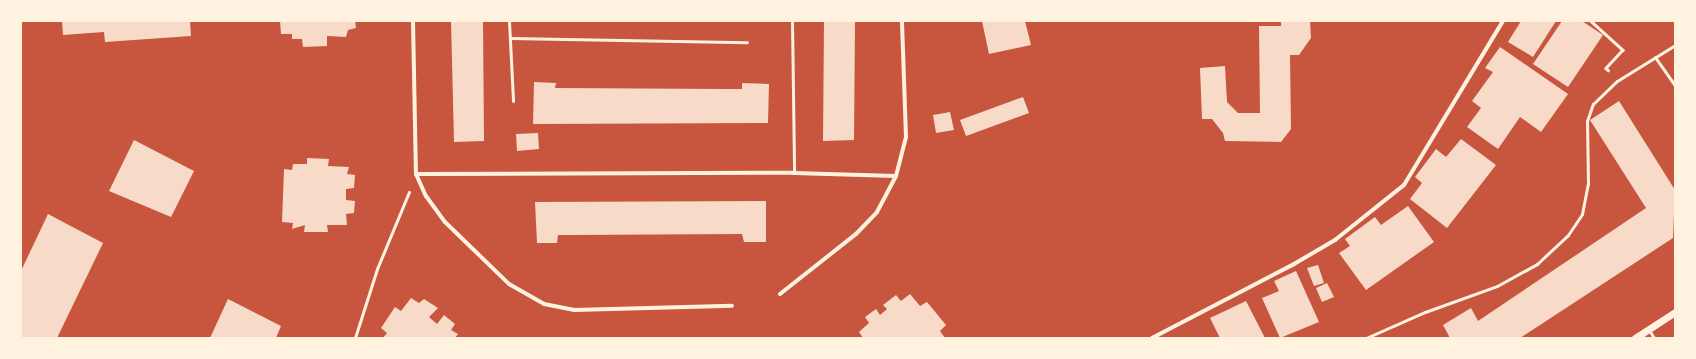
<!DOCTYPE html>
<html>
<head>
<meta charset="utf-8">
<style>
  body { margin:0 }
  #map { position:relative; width:1696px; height:359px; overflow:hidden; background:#c8553d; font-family:Rubik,sans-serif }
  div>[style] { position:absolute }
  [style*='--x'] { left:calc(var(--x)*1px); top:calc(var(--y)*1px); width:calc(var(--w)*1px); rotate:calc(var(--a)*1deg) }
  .building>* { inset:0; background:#f7dbc8 }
  .path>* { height:2.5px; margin:-1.25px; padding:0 1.25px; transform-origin:1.25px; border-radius:1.25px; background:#fff3e0 }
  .service>* { height:3px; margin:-1.5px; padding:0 1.5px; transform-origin:1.5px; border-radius:1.5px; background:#fff3e0 }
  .minor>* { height:4px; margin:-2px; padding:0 2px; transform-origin:2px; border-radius:2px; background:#fff3e0 }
  .tertiary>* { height:7px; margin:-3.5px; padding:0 3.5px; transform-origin:3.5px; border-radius:3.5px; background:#fff3e0 }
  span { translate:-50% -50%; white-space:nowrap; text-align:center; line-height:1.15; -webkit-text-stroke:3px #fff3e0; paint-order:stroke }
  .frame { position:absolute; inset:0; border:22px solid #fff3e0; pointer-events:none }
</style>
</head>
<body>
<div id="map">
  <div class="building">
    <i style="clip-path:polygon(62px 21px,190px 21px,191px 36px,105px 42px,104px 32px,63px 35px)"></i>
    <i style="clip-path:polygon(280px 21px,355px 21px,356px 28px,348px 30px,346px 37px,327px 36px,327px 46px,303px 47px,302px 39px,292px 39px,292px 34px,281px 34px)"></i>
    <i style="clip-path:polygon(451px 21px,483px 21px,484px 141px,454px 142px)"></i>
    <i style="clip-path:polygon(824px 21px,855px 21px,854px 140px,823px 141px)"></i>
    <i style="clip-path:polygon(982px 21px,1025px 21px,1031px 45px,989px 54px)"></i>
    <i style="clip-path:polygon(1281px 21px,1310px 21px,1311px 38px,1299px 55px,1290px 55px,1291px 129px,1281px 142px,1225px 141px,1223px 133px,1212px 119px,1202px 119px,1200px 68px,1225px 66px,1227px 102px,1238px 113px,1260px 113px,1259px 26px,1281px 26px)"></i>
    <i style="clip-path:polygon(1521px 21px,1556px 21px,1533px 57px,1508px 42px)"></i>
    <i style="clip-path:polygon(1562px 21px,1582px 21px,1603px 35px,1568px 87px,1533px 64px)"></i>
    <i style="clip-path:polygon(1500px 47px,1568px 94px,1541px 132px,1520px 117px,1498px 149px,1467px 127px,1481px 108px,1472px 101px,1493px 72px,1485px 68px)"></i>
    <i style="clip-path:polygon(534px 82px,556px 83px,555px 88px,725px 89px,742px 89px,742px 83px,769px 84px,768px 123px,533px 124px)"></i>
    <i style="clip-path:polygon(1023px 97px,1029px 113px,966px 136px,960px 120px)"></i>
    <i style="clip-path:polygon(1619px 101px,1675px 190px,1673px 238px,1520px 338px,1450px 338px,1443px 325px,1471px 308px,1478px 321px,1646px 208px,1590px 120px)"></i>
    <i style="clip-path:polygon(950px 112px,954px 130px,936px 133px,933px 115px)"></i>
    <i style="clip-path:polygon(538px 133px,539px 149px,517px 151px,516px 134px)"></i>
    <i style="clip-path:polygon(1461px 139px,1496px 165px,1447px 228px,1410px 199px,1422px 183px,1415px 177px,1436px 149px,1446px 157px)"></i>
    <i style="clip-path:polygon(134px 140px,194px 171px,171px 217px,109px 191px)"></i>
    <i style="clip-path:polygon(307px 158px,329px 159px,328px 166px,349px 167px,347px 174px,355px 175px,354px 188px,346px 189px,346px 200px,355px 201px,354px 213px,346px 214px,347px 225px,327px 225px,328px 232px,304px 232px,305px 225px,292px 229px,293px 223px,282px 222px,284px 169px,292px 170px,293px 164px,307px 164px)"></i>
    <i style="clip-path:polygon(766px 201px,766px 242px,744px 242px,742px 234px,572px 235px,558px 235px,557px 243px,537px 243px,535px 202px)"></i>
    <i style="clip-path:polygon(1408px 206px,1434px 242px,1366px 290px,1339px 253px,1350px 246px,1345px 239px,1375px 217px,1381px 225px)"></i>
    <i style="clip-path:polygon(48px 214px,103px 243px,57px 338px,21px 338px,21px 271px)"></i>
    <i style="clip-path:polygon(1318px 265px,1324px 283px,1314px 286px,1307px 268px)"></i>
    <i style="clip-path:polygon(1296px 271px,1319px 322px,1280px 338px,1262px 298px,1279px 291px,1274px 281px)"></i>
    <i style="clip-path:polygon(1327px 283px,1334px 297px,1322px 302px,1316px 288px)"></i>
    <i style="clip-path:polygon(910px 294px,920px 306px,927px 302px,946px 325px,940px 331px,945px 338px,863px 338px,859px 332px,869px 323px,865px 317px,876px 309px,880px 315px,887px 309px,883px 305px,896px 295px,901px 301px)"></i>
    <i style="clip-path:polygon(411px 298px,419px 303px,424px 299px,438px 308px,429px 317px,437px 324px,444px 315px,455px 324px,451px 330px,458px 334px,455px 338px,383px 338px,387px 333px,381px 328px,395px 307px,401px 311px)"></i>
    <i style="clip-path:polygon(228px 299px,281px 326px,276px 338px,210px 338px)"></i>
    <i style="clip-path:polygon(1246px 301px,1265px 338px,1220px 338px,1210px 318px)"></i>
  </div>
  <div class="path">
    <i style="--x:1591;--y:21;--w:43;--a:42.2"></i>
    <i style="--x:1623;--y:50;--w:25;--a:133"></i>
    <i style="--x:1606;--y:68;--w:3;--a:45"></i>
    <i style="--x:355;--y:338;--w:72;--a:-72.3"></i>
    <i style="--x:377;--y:269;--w:83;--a:-67.4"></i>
  </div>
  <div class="service">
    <i style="--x:509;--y:21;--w:80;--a:87.1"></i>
    <i style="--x:792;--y:21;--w:152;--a:89.2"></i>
    <i style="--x:510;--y:38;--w:237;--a:1"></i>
    <i style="--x:1655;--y:57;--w:35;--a:55"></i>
    <i style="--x:1649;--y:330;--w:9;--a:58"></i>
    <i style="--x:1366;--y:338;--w:64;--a:-23.8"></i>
    <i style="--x:1425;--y:312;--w:77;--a:-19.9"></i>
    <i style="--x:1497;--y:286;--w:46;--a:-28.8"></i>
    <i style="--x:1537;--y:264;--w:42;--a:-43.1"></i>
    <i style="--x:1568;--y:235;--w:25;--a:-56"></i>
    <i style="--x:1582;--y:214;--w:31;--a:-79"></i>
    <i style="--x:1588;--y:184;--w:63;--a:-90.9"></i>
    <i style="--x:1587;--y:121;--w:18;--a:-71"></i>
    <i style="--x:1593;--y:104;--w:33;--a:-44"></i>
    <i style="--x:1617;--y:81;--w:68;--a:-31.8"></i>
  </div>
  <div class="minor">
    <i style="--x:413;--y:21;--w:153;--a:88.9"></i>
    <i style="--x:416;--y:174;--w:24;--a:66"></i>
    <i style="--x:426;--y:196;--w:32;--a:54"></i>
    <i style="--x:445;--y:222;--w:89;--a:44.1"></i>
    <i style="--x:509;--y:284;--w:40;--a:29.7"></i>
    <i style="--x:544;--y:304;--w:31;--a:11"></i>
    <i style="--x:574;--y:310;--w:158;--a:-1.5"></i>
    <i style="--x:416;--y:174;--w:378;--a:-0.2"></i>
    <i style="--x:794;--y:173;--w:102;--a:1.7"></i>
    <i style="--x:780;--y:294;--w:97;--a:-38.3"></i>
    <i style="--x:856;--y:234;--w:30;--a:-46"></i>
    <i style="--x:877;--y:212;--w:41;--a:-62.2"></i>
    <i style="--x:896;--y:176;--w:40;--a:-75.6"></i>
    <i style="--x:906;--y:137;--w:116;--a:-92"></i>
    <i style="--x:1152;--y:338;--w:160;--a:-27.5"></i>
    <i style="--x:1294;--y:264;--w:48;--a:-30.3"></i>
    <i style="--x:1335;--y:240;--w:88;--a:-38.6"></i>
    <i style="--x:1404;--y:185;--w:192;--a:-58.9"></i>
  </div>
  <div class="tertiary">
    <i style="--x:1635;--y:338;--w:48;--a:-33"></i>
  </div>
  <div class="frame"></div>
</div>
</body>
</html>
